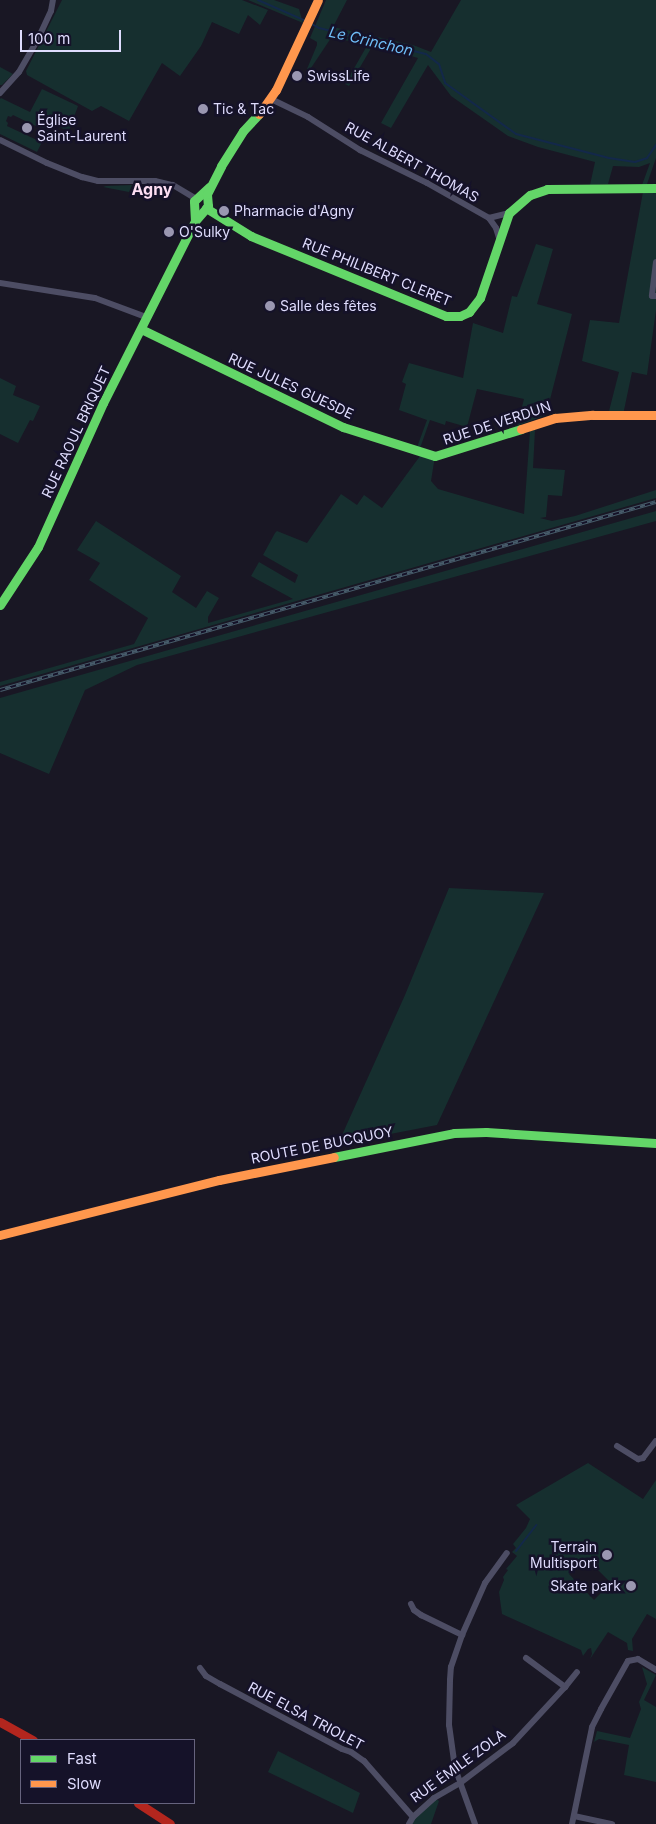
<!DOCTYPE html>
<html>
<head>
<meta charset="utf-8">
<style>
  body { margin:0 }
  #map { position:relative; width:656px; height:1824px; overflow:hidden; background:#191724; font-family:Inter,sans-serif }
  div>[style] { position:absolute }
  [style*='--x'] { left:calc(var(--x)*1px); top:calc(var(--y)*1px); width:calc(var(--w)*1px); rotate:calc(var(--a)*1deg) }
  .green>* { inset:0; background:#162f2f }
  .stream>* { height:2px; margin:-1px; padding:0 1px; transform-origin:1px; border-radius:1px; background:#13284a }
  .street>* { height:6px; margin:-3px; padding:0 3px; transform-origin:3px; border-radius:3px; background:#4d4d64 }
  .fast>* { height:9px; margin:-4.5px; padding:0 4.5px; transform-origin:4.5px; border-radius:4.5px; background:#63d668 }
  .slow>* { height:9px; margin:-4.5px; padding:0 4.5px; transform-origin:4.5px; border-radius:4.5px; background:#ff974d }
  .jam>* { height:9px; margin:-4.5px; padding:0 4.5px; transform-origin:4.5px; border-radius:4.5px; background:#b3261e }
  .rail>* { height:4px; margin-top:-2px; transform-origin:0; background:repeating-linear-gradient(90deg,#151229 0 5.5px,#475c6b 0 11px); box-sizing:border-box; border-block:1px solid #475c6b }
  .dots>* { width:14px; height:14px; translate:-50% -50%; box-sizing:border-box; border:2px solid #151229; border-radius:50% }
  span { translate:-50% -50%; white-space:nowrap; text-align:center; line-height:1.15; -webkit-text-stroke:5px #151229; paint-order:stroke }
  .poi-label { font-size:14px; color:#dfdcfd }
  .left { translate:0 -50%; text-align:left }
  .right { translate:-100% -50%; text-align:right }
  .street-label { font-size:14px; color:#dfdcfd }
  .water-label { font-size:15px; color:#6fbef8; font-style:italic }
  .quarter-label { font-size:16px; color:#fddef3; font-weight:700 }
  .legend { position:absolute; left:20px; top:1739px; width:175px; height:65px; box-sizing:border-box; background:#151229; border:1px solid #66637e; margin:0; padding:6px 9px; list-style:none; font-size:15px; color:#dfdcfd }
  .legend li { display:flex; align-items:center; gap:10px; height:25px }
  .legend b { width:25px; border:1px solid #66637e }
  .scale { position:absolute; left:20px; top:30px; width:101px; height:22px; box-sizing:border-box; border:2px solid #dfdcfd; border-top:0; padding-left:6px; font-size:15px; line-height:18px; white-space:nowrap; color:#dfdcfd; -webkit-text-stroke:4px #151229; paint-order:stroke }
</style>
</head>
<body>
<div id="map">
  <div class="green">
    <i style="clip-path:polygon(62px 0,242px 0,268px 10px,260px 25px,248px 15px,239px 34px,212px 22px,201px 46px,180px 76px,162px 63px,129px 121px,101px 106px,92px 111px,27px 75px,26px 71px)"></i>
    <i style="clip-path:polygon(248px 0,274px 0,299px 9px,303px 23px)"></i>
    <i style="clip-path:polygon(326px 0,347px 0,333px 27px,413px 45px,431px 52px,461px 0,656px 0,656px 158px,647px 184px,642px 185px,650px 163px,639px 167px,613px 166px,608px 184px,590px 185px,595px 162px,538px 147px,508px 136px,451px 96px,428px 65px,391px 128px,381px 123px,418px 58px,373px 45px,349px 86px,345px 84px,368px 44px,331px 38px,309px 71px,307px 69px,317px 45px,317px 42px,310px 38px)"></i>
    <i style="clip-path:polygon(0 67px,13px 74px,2px 85px,0 85px)"></i>
    <i style="clip-path:polygon(evenodd,42px 89px,78px 106px,69px 131px,51px 124px,37px 152px,0 134px,0 99px,1px 98px,30px 112px,42px 89px,13px 115px,44px 130px,42px 138px,39px 141px,7px 126px,8px 123px,6px 121px,8px 116px,11px 117px,13px 115px)"></i>
    <i style="clip-path:polygon(132px 185px,129px 192px,103px 187px,106px 186px)"></i>
    <i style="clip-path:polygon(656px 191px,656px 310px,647px 375px,632px 372px,623px 415px,608px 415px,619px 372px,582px 361px,590px 320px,619px 323px,643px 192px)"></i>
    <i style="clip-path:polygon(536px 244px,553px 249px,537px 304px,572px 314px,546px 415px,517px 426px,524px 399px,477px 389px,467px 427px,446px 421px,445px 425px,430px 420px,419px 451px,416px 450px,427px 420px,399px 410px,406px 384px,402px 382px,409px 363px,463px 378px,473px 323px,503px 333px,512px 296px,517px 297px)"></i>
    <i style="clip-path:polygon(0 378px,16px 386px,13px 395px,40px 406px,33px 421px,30px 420px,18px 443px,0 434px)"></i>
    <i style="clip-path:polygon(535px 430px,533px 468px,565px 470px,562px 496px,548px 495px,546px 517px,540px 518px,552px 521px,575px 516px,656px 490px,656px 498px,0 686px,0 682px,134px 644px,148px 618px,89px 580px,100px 563px,77px 550px,96px 521px,181px 576px,172px 592px,196px 608px,207px 591px,219px 598px,208px 617px,208px 623px,293px 599px,251px 576px,259px 562px,295px 583px,298px 575px,263px 555px,275px 533px,277px 531px,307px 543px,341px 494px,357px 505px,364px 495px,382px 508px,423px 452px,435px 456px,431px 481px,438px 489px,524px 514px,530px 431px)"></i>
    <i style="clip-path:polygon(656px 511px,656px 521px,137px 665px,85px 690px,49px 774px,0 753px,0 698px)"></i>
    <i style="clip-path:polygon(449px 888px,544px 893px,437px 1125px,338px 1144px,405px 995px)"></i>
    <i style="clip-path:polygon(evenodd,588px 1463px,643px 1499px,656px 1480px,656px 1619px,647px 1614px,632px 1639px,633px 1651px,628px 1650px,627px 1643px,608px 1632px,590px 1659px,592px 1654px,591px 1648px,588px 1649px,583px 1656px,581px 1650px,502px 1614px,499px 1592px,504px 1580px,503px 1577px,508px 1570px,506px 1569px,517px 1556px,512px 1552px,516px 1548px,513px 1544px,526px 1528px,530px 1519px,516px 1505px,588px 1463px,586px 1558px,611px 1583px,594px 1600px,569px 1574px,586px 1558px)"></i>
    <i style="clip-path:polygon(642px 1667px,656px 1675px,644px 1700px,656px 1707px,656px 1782px,624px 1775px,629px 1745px,599px 1739px,594px 1742px,597px 1731px,630px 1738px,641px 1709px,639px 1702px,647px 1684px)"></i>
    <i style="clip-path:polygon(278px 1751px,360px 1793px,353px 1813px,268px 1772px)"></i>
    <i style="clip-path:polygon(434px 1798px,439px 1801px,431px 1824px,409px 1824px)"></i>
  </div>
  <div class="stream">
    <i style="--x:258;--y:0;--w:52;--a:23.6"></i>
    <i style="--x:310;--y:23;--w:10;--a:29"></i>
    <i style="--x:319;--y:28;--w:110;--a:13.7"></i>
    <i style="--x:426;--y:54;--w:16;--a:38"></i>
    <i style="--x:439;--y:64;--w:20;--a:72"></i>
    <i style="--x:445;--y:83;--w:87;--a:35.7"></i>
    <i style="--x:516;--y:134;--w:96;--a:14.5"></i>
    <i style="--x:609;--y:158;--w:26;--a:9"></i>
    <i style="--x:635;--y:162;--w:13;--a:-18"></i>
    <i style="--x:647;--y:158;--w:16;--a:-55"></i>
    <i style="--x:516;--y:1551;--w:33;--a:-52"></i>
  </div>
  <div class="street">
    <i style="--x:0;--y:93;--w:28;--a:-48"></i>
    <i style="--x:19;--y:72;--w:36;--a:-60"></i>
    <i style="--x:37;--y:41;--w:33;--a:-65"></i>
    <i style="--x:51;--y:11;--w:11;--a:-80"></i>
    <i style="--x:271;--y:99;--w:41;--a:25.9"></i>
    <i style="--x:308;--y:117;--w:62;--a:32.4"></i>
    <i style="--x:360;--y:150;--w:75;--a:26.2"></i>
    <i style="--x:427;--y:183;--w:71;--a:29.4"></i>
    <i style="--x:489;--y:218;--w:12;--a:55"></i>
    <i style="--x:496;--y:228;--w:10;--a:73"></i>
    <i style="--x:0;--y:140;--w:52;--a:26.1"></i>
    <i style="--x:47;--y:163;--w:38;--a:22"></i>
    <i style="--x:82;--y:177;--w:16;--a:14"></i>
    <i style="--x:98;--y:181;--w:57;--a:0"></i>
    <i style="--x:155;--y:181;--w:18;--a:13"></i>
    <i style="--x:173;--y:185;--w:26;--a:31"></i>
    <i style="--x:489;--y:218;--w:21;--a:-14"></i>
    <i style="--x:656;--y:262;--w:34;--a:97"></i>
    <i style="--x:652;--y:296;--w:4;--a:0"></i>
    <i style="--x:0;--y:283;--w:96;--a:9"></i>
    <i style="--x:95;--y:298;--w:54;--a:20.4"></i>
    <i style="--x:617;--y:1446;--w:25;--a:32"></i>
    <i style="--x:638;--y:1459;--w:5;--a:-11"></i>
    <i style="--x:643;--y:1458;--w:21;--a:-53"></i>
    <i style="--x:411;--y:1604;--w:7;--a:63"></i>
    <i style="--x:414;--y:1610;--w:9;--a:36"></i>
    <i style="--x:421;--y:1615;--w:46;--a:26"></i>
    <i style="--x:526;--y:1658;--w:49;--a:36.6"></i>
    <i style="--x:565;--y:1687;--w:19;--a:-51"></i>
    <i style="--x:200;--y:1668;--w:10;--a:53"></i>
    <i style="--x:206;--y:1676;--w:16;--a:30"></i>
    <i style="--x:220;--y:1684;--w:138;--a:28"></i>
    <i style="--x:342;--y:1749;--w:9;--a:18"></i>
    <i style="--x:351;--y:1752;--w:16;--a:35"></i>
    <i style="--x:364;--y:1761;--w:74;--a:48.8"></i>
    <i style="--x:574;--y:1816;--w:39;--a:12"></i>
    <i style="--x:409;--y:1824;--w:8;--a:-60"></i>
    <i style="--x:413;--y:1817;--w:28;--a:-42"></i>
    <i style="--x:434;--y:1798;--w:30;--a:-30"></i>
    <i style="--x:460;--y:1783;--w:66;--a:-37"></i>
    <i style="--x:513;--y:1743;--w:76;--a:-47.1"></i>
    <i style="--x:475;--y:1824;--w:59;--a:-109.7"></i>
    <i style="--x:455;--y:1768;--w:43;--a:-97.9"></i>
    <i style="--x:449;--y:1725;--w:45;--a:-88.7"></i>
    <i style="--x:450;--y:1680;--w:13;--a:-86"></i>
    <i style="--x:451;--y:1667;--w:34;--a:-71"></i>
    <i style="--x:462;--y:1635;--w:57;--a:-66.1"></i>
    <i style="--x:485;--y:1583;--w:37;--a:-54"></i>
    <i style="--x:572;--y:1824;--w:99;--a:-78.3"></i>
    <i style="--x:592;--y:1727;--w:20;--a:-63"></i>
    <i style="--x:601;--y:1709;--w:55;--a:-60.6"></i>
    <i style="--x:628;--y:1661;--w:10;--a:-11"></i>
    <i style="--x:638;--y:1659;--w:21;--a:31"></i>
  </div>
  <div class="fast">
    <i style="--x:206;--y:208;--w:53;--a:31.9"></i>
    <i style="--x:251;--y:236;--w:211;--a:22.3"></i>
    <i style="--x:446;--y:316;--w:14;--a:0"></i>
    <i style="--x:460;--y:316;--w:10;--a:-24"></i>
    <i style="--x:469;--y:312;--w:18;--a:-52"></i>
    <i style="--x:480;--y:298;--w:90;--a:-71.2"></i>
    <i style="--x:509;--y:213;--w:28;--a:-41"></i>
    <i style="--x:530;--y:195;--w:18;--a:-19"></i>
    <i style="--x:547;--y:189;--w:109;--a:-0.5"></i>
    <i style="--x:195;--y:221;--w:20;--a:-93"></i>
    <i style="--x:194;--y:201;--w:21;--a:-43"></i>
    <i style="--x:141;--y:329;--w:225;--a:25.9"></i>
    <i style="--x:343;--y:427;--w:96;--a:17.5"></i>
    <i style="--x:435;--y:456;--w:90;--a:-17.4"></i>
    <i style="--x:0;--y:605;--w:69;--a:-56.8"></i>
    <i style="--x:38;--y:547;--w:158;--a:-65.7"></i>
    <i style="--x:103;--y:403;--w:204;--a:-63.2"></i>
    <i style="--x:195;--y:221;--w:20;--a:-49"></i>
    <i style="--x:208;--y:206;--w:12;--a:-95"></i>
    <i style="--x:207;--y:194;--w:31;--a:-63"></i>
    <i style="--x:221;--y:166;--w:41;--a:-57.8"></i>
    <i style="--x:243;--y:131;--w:23;--a:-47"></i>
    <i style="--x:334;--y:1157;--w:122;--a:-11.3"></i>
    <i style="--x:454;--y:1133;--w:32;--a:-2"></i>
    <i style="--x:486;--y:1132;--w:170;--a:3.7"></i>
  </div>
  <div class="slow">
    <i style="--x:259;--y:114;--w:29;--a:-55"></i>
    <i style="--x:276;--y:90;--w:99;--a:-65"></i>
    <i style="--x:521;--y:429;--w:36;--a:-18"></i>
    <i style="--x:555;--y:418;--w:38;--a:-5"></i>
    <i style="--x:593;--y:415;--w:63;--a:0"></i>
    <i style="--x:0;--y:1235;--w:226;--a:-14.1"></i>
    <i style="--x:219;--y:1180;--w:117;--a:-11.3"></i>
  </div>
  <div class="jam">
    <i style="--x:0;--y:1722;--w:38;--a:29"></i>
    <i style="--x:138;--y:1803;--w:38;--a:33"></i>
  </div>
  <div class="rail">
    <i style="--x:0;--y:690;--w:682;--a:-15.99"></i>
  </div>
  <div class="dots">
    <i style="left:297px;top:76px;background:#9a97b1"></i>
    <i style="left:203px;top:109px;background:#9a97b1"></i>
    <i style="left:27px;top:128px;background:#9a97b1"></i>
    <i style="left:224px;top:211px;background:#9a97b1"></i>
    <i style="left:169px;top:232px;background:#9a97b1"></i>
    <i style="left:270px;top:306px;background:#9a97b1"></i>
    <i style="left:607px;top:1555px;background:#9a97b1"></i>
    <i style="left:631px;top:1586px;background:#9a97b1"></i>
  </div>
  <div class="poi-label">
    <span class="left" style="left:307px;top:76px">SwissLife</span>
    <span class="left" style="left:213px;top:109px">Tic &amp; Tac</span>
    <span class="left" style="left:37px;top:128px">Église<br>Saint-Laurent</span>
    <span class="left" style="left:234px;top:211px">Pharmacie d'Agny</span>
    <span class="left" style="left:179px;top:232px">O'Sulky</span>
    <span class="left" style="left:280px;top:306px">Salle des fêtes</span>
    <span class="right" style="left:597px;top:1555px">Terrain<br>Multisport</span>
    <span class="right" style="left:621px;top:1586px">Skate park</span>
  </div>
  <div class="street-label">
    <span style="left:412px;top:162px;rotate:29deg">RUE ALBERT THOMAS</span>
    <span style="left:377px;top:272px;rotate:22deg">RUE PHILIBERT CLERET</span>
    <span style="left:291px;top:386px;rotate:25deg">RUE JULES GUESDE</span>
    <span style="left:497px;top:423px;rotate:-18deg">RUE DE VERDUN</span>
    <span style="left:76px;top:432px;rotate:-65deg">RUE RAOUL BRIQUET</span>
    <span style="left:322px;top:1145px;rotate:-11deg">ROUTE DE BUCQUOY</span>
    <span style="left:306px;top:1716px;rotate:28deg">RUE ELSA TRIOLET</span>
    <span style="left:458px;top:1766px;rotate:-36deg">RUE ÉMILE ZOLA</span>
  </div>
  <div class="water-label">
    <span style="left:371px;top:41px;rotate:13deg">Le Crinchon</span>
  </div>
  <div class="quarter-label">
    <span style="left:152px;top:189px">Agny</span>
  </div>
  <ul class="legend">
  <li><b style="height:6px;background:#63d668"></b>Fast</li>
  <li><b style="height:6px;background:#ff974d"></b>Slow</li>
  </ul>
  <div class="scale">100 m</div>
</div>
</body>
</html>
